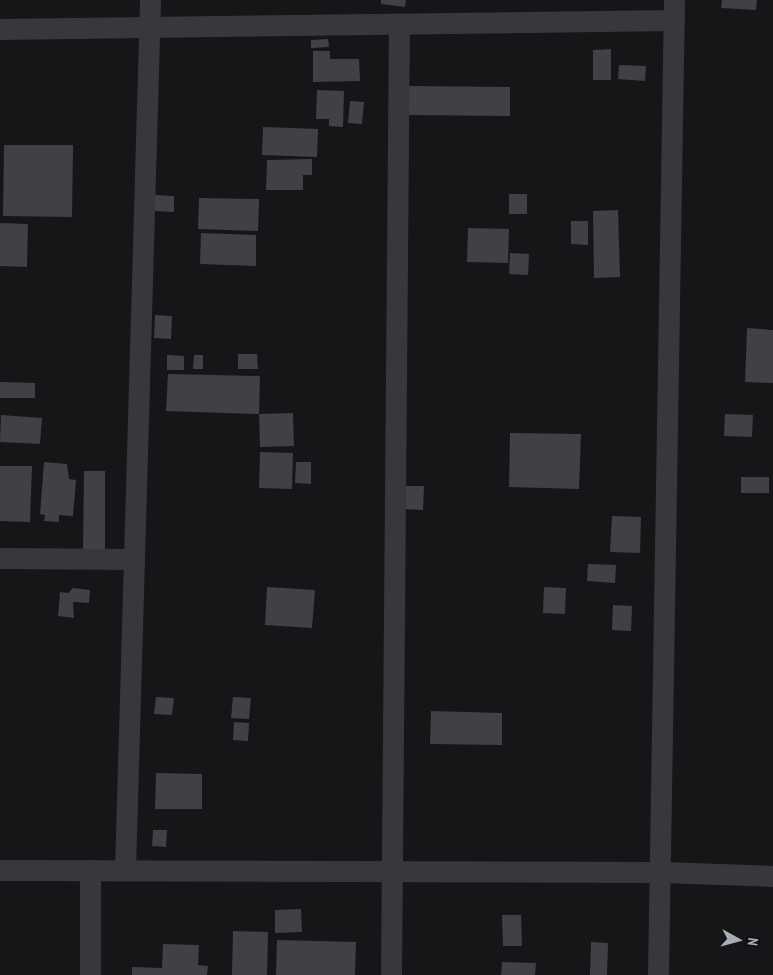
<!DOCTYPE html>
<html>
<head>
<meta charset="utf-8">
<style>
  body { margin:0 }
  #map { position:relative; width:773px; height:975px; overflow:hidden; background:#161618; font-family:"PT Sans Narrow",sans-serif }
  div>[style] { position:absolute }
  [style*='--x'] { left:calc(var(--x)*1px); top:calc(var(--y)*1px); width:calc(var(--w)*1px); rotate:calc(var(--a)*1deg) }
  .building>* { inset:0; background:#404145 }
  .minor>* { height:21px; margin:-10.5px; padding:0 10.5px; transform-origin:10.5px; border-radius:10.5px; background:#37383d }
  span { translate:-50% -50%; white-space:nowrap; text-align:center; line-height:1.15; -webkit-text-stroke:4px #111113; paint-order:stroke }
  .north { position:absolute; left:713px; top:915px; width:50px; height:50px; -webkit-text-stroke:4px #111113; paint-order:stroke; rotate:97deg; font-size:14px; font-weight:700; line-height:20px; text-align:center; color:#a8adb8 }
  .north::after { content:''; display:block; margin:auto; width:18px; height:22px; background:#a8adb8; clip-path:polygon(50% 0,100% 100%,50% 72%,0 100%) }
</style>
</head>
<body>
<div id="map">
  <div class="building">
    <i style="clip-path:polygon(381px 0,406px 0,405px 7px,381px 4px)"></i>
    <i style="clip-path:polygon(722px 0,757px 0,756px 10px,721px 8px)"></i>
    <i style="clip-path:polygon(328px 39px,329px 47px,311px 48px,311px 40px)"></i>
    <i style="clip-path:polygon(611px 49px,611px 80px,593px 80px,593px 50px)"></i>
    <i style="clip-path:polygon(313px 51px,330px 51px,330px 59px,359px 59px,360px 81px,313px 82px)"></i>
    <i style="clip-path:polygon(619px 65px,646px 66px,645px 81px,618px 79px)"></i>
    <i style="clip-path:polygon(408px 86px,510px 87px,510px 116px,408px 115px)"></i>
    <i style="clip-path:polygon(317px 90px,344px 91px,343px 127px,329px 126px,329px 119px,316px 119px)"></i>
    <i style="clip-path:polygon(350px 101px,364px 102px,362px 124px,348px 123px)"></i>
    <i style="clip-path:polygon(263px 127px,318px 129px,317px 157px,262px 155px)"></i>
    <i style="clip-path:polygon(4px 145px,73px 145px,72px 217px,3px 216px)"></i>
    <i style="clip-path:polygon(312px 159px,312px 175px,303px 175px,303px 190px,266px 190px,267px 160px)"></i>
    <i style="clip-path:polygon(509px 194px,527px 194px,527px 214px,509px 214px)"></i>
    <i style="clip-path:polygon(155px 195px,174px 196px,174px 212px,155px 211px)"></i>
    <i style="clip-path:polygon(199px 198px,259px 199px,258px 231px,198px 229px)"></i>
    <i style="clip-path:polygon(618px 210px,620px 277px,594px 278px,593px 211px)"></i>
    <i style="clip-path:polygon(571px 221px,588px 221px,588px 245px,571px 244px)"></i>
    <i style="clip-path:polygon(0 223px,28px 224px,27px 267px,0 266px)"></i>
    <i style="clip-path:polygon(468px 228px,509px 229px,508px 263px,467px 262px)"></i>
    <i style="clip-path:polygon(201px 233px,256px 235px,256px 266px,200px 264px)"></i>
    <i style="clip-path:polygon(510px 253px,529px 254px,528px 275px,509px 274px)"></i>
    <i style="clip-path:polygon(155px 315px,172px 316px,171px 339px,154px 338px)"></i>
    <i style="clip-path:polygon(747px 328px,773px 330px,773px 383px,745px 382px)"></i>
    <i style="clip-path:polygon(238px 354px,257px 354px,258px 369px,238px 369px)"></i>
    <i style="clip-path:polygon(167px 355px,184px 356px,184px 370px,167px 370px)"></i>
    <i style="clip-path:polygon(194px 355px,203px 355px,203px 369px,193px 369px)"></i>
    <i style="clip-path:polygon(168px 374px,260px 376px,259px 414px,293px 413px,294px 446px,260px 447px,259px 414px,166px 411px)"></i>
    <i style="clip-path:polygon(0 382px,35px 383px,35px 398px,0 398px)"></i>
    <i style="clip-path:polygon(725px 414px,753px 415px,752px 437px,724px 436px)"></i>
    <i style="clip-path:polygon(1px 415px,42px 418px,40px 444px,0 442px)"></i>
    <i style="clip-path:polygon(510px 433px,581px 434px,579px 489px,509px 487px)"></i>
    <i style="clip-path:polygon(260px 452px,293px 453px,292px 489px,259px 488px)"></i>
    <i style="clip-path:polygon(44px 462px,67px 464px,69px 479px,76px 480px,73px 516px,59px 515px,59px 522px,44px 521px,45px 515px,40px 514px)"></i>
    <i style="clip-path:polygon(296px 462px,311px 462px,311px 484px,295px 483px)"></i>
    <i style="clip-path:polygon(0 466px,32px 466px,30px 522px,0 521px)"></i>
    <i style="clip-path:polygon(84px 471px,105px 471px,105px 551px,83px 551px)"></i>
    <i style="clip-path:polygon(741px 477px,769px 477px,769px 493px,741px 493px)"></i>
    <i style="clip-path:polygon(404px 486px,424px 486px,423px 510px,404px 509px)"></i>
    <i style="clip-path:polygon(612px 516px,641px 517px,640px 553px,610px 552px)"></i>
    <i style="clip-path:polygon(588px 564px,616px 565px,615px 583px,587px 581px)"></i>
    <i style="clip-path:polygon(267px 587px,315px 590px,312px 628px,265px 625px)"></i>
    <i style="clip-path:polygon(544px 587px,566px 588px,565px 614px,543px 613px)"></i>
    <i style="clip-path:polygon(73px 588px,90px 590px,89px 603px,73px 602px,74px 618px,58px 616px,60px 592px,68px 593px)"></i>
    <i style="clip-path:polygon(613px 605px,632px 606px,631px 631px,612px 630px)"></i>
    <i style="clip-path:polygon(156px 697px,174px 698px,172px 715px,154px 714px)"></i>
    <i style="clip-path:polygon(233px 697px,251px 698px,249px 719px,231px 718px)"></i>
    <i style="clip-path:polygon(431px 711px,502px 713px,502px 745px,430px 744px)"></i>
    <i style="clip-path:polygon(234px 722px,249px 723px,248px 741px,233px 740px)"></i>
    <i style="clip-path:polygon(156px 773px,202px 774px,202px 809px,155px 809px)"></i>
    <i style="clip-path:polygon(153px 830px,167px 830px,166px 847px,152px 846px)"></i>
    <i style="clip-path:polygon(301px 909px,302px 932px,275px 933px,275px 910px)"></i>
    <i style="clip-path:polygon(502px 915px,521px 915px,522px 946px,503px 946px)"></i>
    <i style="clip-path:polygon(233px 931px,268px 932px,267px 975px,232px 975px)"></i>
    <i style="clip-path:polygon(277px 940px,356px 942px,355px 975px,276px 975px)"></i>
    <i style="clip-path:polygon(591px 942px,608px 943px,607px 975px,590px 975px)"></i>
    <i style="clip-path:polygon(163px 944px,199px 945px,198px 965px,208px 966px,207px 975px,132px 975px,132px 967px,162px 968px)"></i>
    <i style="clip-path:polygon(502px 962px,536px 963px,535px 975px,501px 975px)"></i>
  </div>
  <div class="minor">
    <i style="--x:0;--y:29;--w:674;--a:-0.77"></i>
    <i style="--x:0;--y:558;--w:134;--a:0.4"></i>
    <i style="--x:0;--y:870;--w:661;--a:0.17"></i>
    <i style="--x:661;--y:872;--w:112;--a:2"></i>
    <i style="--x:125;--y:870;--w:870;--a:-88.35"></i>
    <i style="--x:90;--y:975;--w:105;--a:-90"></i>
    <i style="--x:391;--y:975;--w:950;--a:-89.52"></i>
    <i style="--x:658;--y:975;--w:975;--a:-89.06"></i>
  </div>
  <div class="north">N</div>
</div>
</body>
</html>
